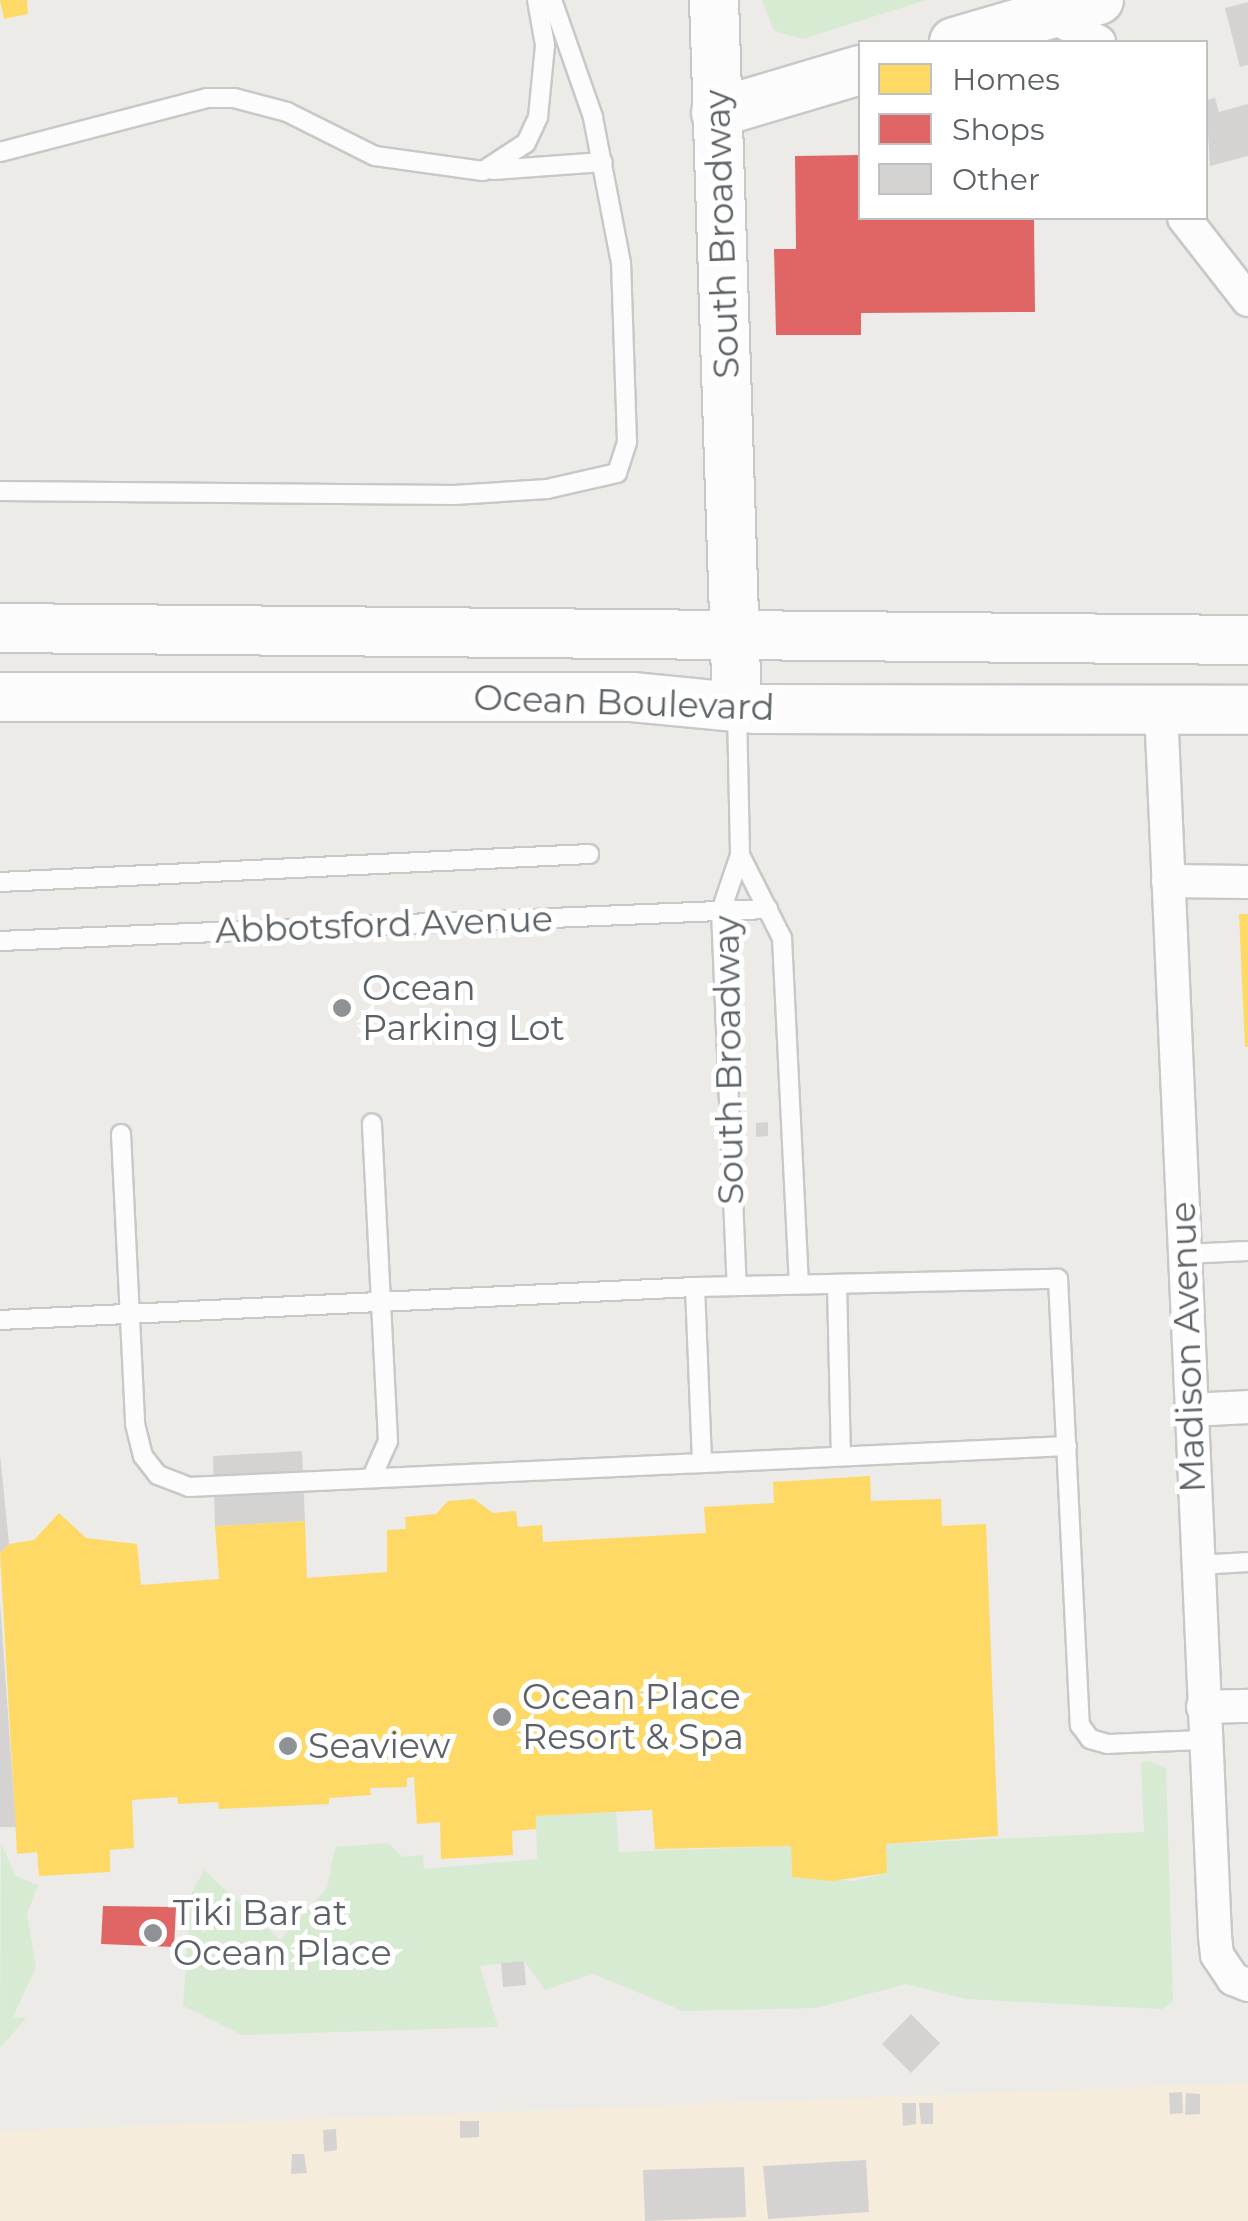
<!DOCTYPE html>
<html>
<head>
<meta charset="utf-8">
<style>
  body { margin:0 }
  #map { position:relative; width:1248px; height:2221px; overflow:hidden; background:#edebe8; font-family:Montserrat,sans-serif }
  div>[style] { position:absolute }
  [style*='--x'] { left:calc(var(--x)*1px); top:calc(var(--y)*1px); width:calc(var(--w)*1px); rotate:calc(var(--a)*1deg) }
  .green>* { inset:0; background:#d7ead2 }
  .sand>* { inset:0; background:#f5ecdc }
  .homes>* { inset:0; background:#ffd966 }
  .shops>* { inset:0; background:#e06666 }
  .building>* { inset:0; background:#d5d3d2 }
  .roads { filter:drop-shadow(2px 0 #c8c8c9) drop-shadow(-2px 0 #c8c8c9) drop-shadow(0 2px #c8c8c9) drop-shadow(0 -2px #c8c8c9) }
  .lane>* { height:18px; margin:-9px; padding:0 9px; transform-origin:9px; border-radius:9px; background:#fcfcfc }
  .street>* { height:32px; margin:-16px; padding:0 16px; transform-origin:16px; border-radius:16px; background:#fcfcfc }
  .secondary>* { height:48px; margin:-24px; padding:0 24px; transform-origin:24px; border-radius:24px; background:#fcfcfc }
  .dots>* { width:28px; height:28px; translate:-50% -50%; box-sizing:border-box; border:5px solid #fff; border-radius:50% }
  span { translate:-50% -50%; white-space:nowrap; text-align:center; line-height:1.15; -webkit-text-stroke:10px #fff; paint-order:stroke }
  .street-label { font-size:35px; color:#5c6266 }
  .poi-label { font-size:35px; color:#5c6266 }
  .left { translate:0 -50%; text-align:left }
  .legend { position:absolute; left:858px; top:40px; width:350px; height:180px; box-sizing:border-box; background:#fff; border:2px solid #bec0c2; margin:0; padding:12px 18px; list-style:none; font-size:30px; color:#5c6266 }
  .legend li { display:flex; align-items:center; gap:20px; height:50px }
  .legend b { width:50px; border:2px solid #bec0c2 }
</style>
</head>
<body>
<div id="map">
  <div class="green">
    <i style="clip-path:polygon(762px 0,926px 0,803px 39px,774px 31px)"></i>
    <i style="clip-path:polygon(1149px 1761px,1166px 1769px,1173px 2002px,1162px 2009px,966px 1999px,906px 1984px,816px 2008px,683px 2011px,593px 1974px,545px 1990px,524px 1961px,480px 1966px,498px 2027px,242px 2035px,183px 2006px,191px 1894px,204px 1870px,280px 1940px,327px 1888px,335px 1847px,388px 1843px,403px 1857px,423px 1855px,424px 1869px,537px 1859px,536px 1816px,616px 1812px,619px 1852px,791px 1846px,792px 1877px,855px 1881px,887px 1873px,886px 1844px,1144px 1832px,1141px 1762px)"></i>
    <i style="clip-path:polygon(1px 1844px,16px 1876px,38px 1885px,27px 1914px,36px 1967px,13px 2017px,26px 2018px,0 2048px)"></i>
  </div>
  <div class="sand">
    <i style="clip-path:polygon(1248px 2083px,1248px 2221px,0 2221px,0 2131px)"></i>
  </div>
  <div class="homes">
    <i style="clip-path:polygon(0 0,27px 0,28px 14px,4px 19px)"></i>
    <i style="clip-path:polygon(1239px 914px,1248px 914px,1248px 1047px,1245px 1047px)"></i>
    <i style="clip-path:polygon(870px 1476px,871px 1501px,941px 1499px,942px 1526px,986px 1524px,998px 1836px,886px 1844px,887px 1873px,832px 1881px,792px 1877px,791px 1846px,655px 1849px,652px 1810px,536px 1816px,536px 1829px,512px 1831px,513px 1855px,441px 1859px,440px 1822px,417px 1824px,414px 1777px,407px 1778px,407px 1787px,370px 1788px,371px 1795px,329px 1798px,329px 1804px,219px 1809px,218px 1802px,178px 1804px,177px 1797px,132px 1800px,134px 1848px,110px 1850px,110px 1872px,39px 1876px,37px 1852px,17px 1854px,0 1553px,9px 1544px,34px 1540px,59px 1513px,86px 1538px,137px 1544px,141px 1585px,219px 1579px,215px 1526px,305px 1521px,307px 1578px,387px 1572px,387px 1530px,406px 1529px,405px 1517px,436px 1514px,448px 1501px,474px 1499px,493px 1513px,516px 1511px,518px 1527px,542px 1525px,543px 1542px,706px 1533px,704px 1507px,774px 1503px,773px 1482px)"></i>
  </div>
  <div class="shops">
    <i style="clip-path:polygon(860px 155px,860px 218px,1034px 218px,1035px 312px,861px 313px,861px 335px,776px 335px,774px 249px,796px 249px,795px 156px)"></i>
    <i style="clip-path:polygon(103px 1906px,176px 1907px,174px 1947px,101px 1944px)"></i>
  </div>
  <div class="building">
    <i style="clip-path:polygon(1248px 2px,1248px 65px,1240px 67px,1225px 8px)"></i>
    <i style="clip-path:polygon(1215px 98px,1219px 112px,1248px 104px,1248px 156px,1210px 166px,1206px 100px)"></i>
    <i style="clip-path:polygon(768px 1122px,768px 1136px,756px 1137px,756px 1123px)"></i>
    <i style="clip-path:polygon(302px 1451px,305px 1521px,215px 1526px,213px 1456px)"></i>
    <i style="clip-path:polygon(0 1454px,9px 1544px,0 1553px)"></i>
    <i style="clip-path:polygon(0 1602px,16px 1827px,0 1827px)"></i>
    <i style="clip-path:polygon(524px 1961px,526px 1985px,503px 1987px,501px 1963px)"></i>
    <i style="clip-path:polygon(911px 2014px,940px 2043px,911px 2073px,882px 2044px)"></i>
    <i style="clip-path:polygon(1182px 2092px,1183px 2113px,1170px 2114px,1169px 2093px)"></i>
    <i style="clip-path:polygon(1186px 2093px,1200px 2094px,1200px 2114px,1185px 2115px)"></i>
    <i style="clip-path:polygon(902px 2103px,916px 2103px,916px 2124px,903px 2126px)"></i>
    <i style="clip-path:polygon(919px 2103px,933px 2103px,933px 2124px,921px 2124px)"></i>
    <i style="clip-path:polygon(460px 2121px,479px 2121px,479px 2137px,460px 2138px)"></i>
    <i style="clip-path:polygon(336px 2129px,337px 2150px,324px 2152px,323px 2130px)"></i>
    <i style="clip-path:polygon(292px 2154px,304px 2154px,307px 2173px,291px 2174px)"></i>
    <i style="clip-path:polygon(866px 2160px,869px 2212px,768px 2219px,763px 2166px)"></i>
    <i style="clip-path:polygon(744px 2167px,746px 2217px,645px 2221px,643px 2170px)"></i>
  </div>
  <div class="roads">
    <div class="lane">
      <i style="--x:0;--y:152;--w:214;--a:-14.6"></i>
      <i style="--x:207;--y:98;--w:27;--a:0"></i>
      <i style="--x:234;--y:98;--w:55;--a:14.8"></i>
      <i style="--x:287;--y:112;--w:98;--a:26.6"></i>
      <i style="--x:375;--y:156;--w:109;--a:7.9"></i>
      <i style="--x:483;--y:171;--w:51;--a:-33.1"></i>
      <i style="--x:526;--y:143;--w:29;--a:-65"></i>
      <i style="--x:538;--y:117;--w:72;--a:-84.4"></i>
      <i style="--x:545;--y:45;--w:46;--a:-100.1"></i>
      <i style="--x:493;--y:170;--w:110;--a:-4.2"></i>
      <i style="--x:0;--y:491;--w:454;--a:0.5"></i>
      <i style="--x:454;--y:495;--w:93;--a:-3.7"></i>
      <i style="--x:547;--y:489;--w:72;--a:-12.9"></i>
      <i style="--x:617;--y:473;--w:33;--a:-72"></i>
      <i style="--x:627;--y:442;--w:179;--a:-91.9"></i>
      <i style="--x:621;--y:263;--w:149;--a:-100.9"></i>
      <i style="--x:593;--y:117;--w:124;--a:-109.3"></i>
      <i style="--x:737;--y:710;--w:145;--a:88.8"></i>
      <i style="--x:740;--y:855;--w:59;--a:108.7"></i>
      <i style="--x:721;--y:911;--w:374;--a:87.6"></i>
      <i style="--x:740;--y:855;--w:93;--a:63.2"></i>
      <i style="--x:782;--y:938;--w:346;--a:87.2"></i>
      <i style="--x:0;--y:882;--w:590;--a:-2.72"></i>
      <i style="--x:0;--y:941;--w:769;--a:-2.39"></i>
      <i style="--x:121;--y:1134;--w:290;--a:87.2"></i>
      <i style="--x:135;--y:1424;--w:33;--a:76"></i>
      <i style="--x:143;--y:1456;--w:24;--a:52"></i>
      <i style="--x:158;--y:1475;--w:33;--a:21"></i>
      <i style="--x:189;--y:1487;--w:879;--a:-2.67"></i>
      <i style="--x:1184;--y:1254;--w:64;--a:-2.7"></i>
      <i style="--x:837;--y:1284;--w:172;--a:88.7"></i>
      <i style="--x:695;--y:1287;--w:175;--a:87.7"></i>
      <i style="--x:0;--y:1320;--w:696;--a:-2.72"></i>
      <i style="--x:695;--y:1287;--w:363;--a:-1.3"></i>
      <i style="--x:1058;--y:1279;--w:447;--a:87.2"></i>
      <i style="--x:1080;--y:1725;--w:17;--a:54"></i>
      <i style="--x:1090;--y:1739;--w:18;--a:16"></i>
      <i style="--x:1107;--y:1744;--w:97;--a:-2.4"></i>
      <i style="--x:372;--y:1477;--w:39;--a:-66"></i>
      <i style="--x:388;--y:1441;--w:318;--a:-92.9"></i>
      <i style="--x:1198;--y:1565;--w:50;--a:-3.4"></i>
    </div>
    <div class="street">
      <i style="--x:1042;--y:11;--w:65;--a:28.5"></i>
      <i style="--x:1184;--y:218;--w:104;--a:52"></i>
      <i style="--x:1161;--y:709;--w:1228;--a:87.48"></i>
      <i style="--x:1215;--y:1936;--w:19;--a:84"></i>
      <i style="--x:1217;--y:1955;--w:29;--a:56"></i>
      <i style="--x:1233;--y:1979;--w:16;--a:22"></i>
      <i style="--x:1168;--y:881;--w:80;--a:0.7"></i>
      <i style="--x:1191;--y:1410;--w:57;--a:-3"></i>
      <i style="--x:1203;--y:1707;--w:45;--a:-1.3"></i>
    </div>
    <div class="secondary">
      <i style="--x:714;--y:0;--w:708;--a:88.14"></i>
      <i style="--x:954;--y:42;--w:151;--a:-16.2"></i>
      <i style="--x:716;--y:113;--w:150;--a:-16.6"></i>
      <i style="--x:0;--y:628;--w:1248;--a:0.55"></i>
      <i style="--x:0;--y:697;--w:632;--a:0"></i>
      <i style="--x:632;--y:697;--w:126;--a:5.5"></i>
      <i style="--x:757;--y:709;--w:491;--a:0.1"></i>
    </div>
  </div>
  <div class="dots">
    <i style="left:342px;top:1008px;background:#8f9294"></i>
    <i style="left:502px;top:1717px;background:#8f9294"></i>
    <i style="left:288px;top:1746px;background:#8f9294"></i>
    <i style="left:153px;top:1933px;background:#8f9294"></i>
  </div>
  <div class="street-label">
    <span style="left:722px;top:234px;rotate:-92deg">South Broadway</span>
    <span style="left:624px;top:703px;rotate:2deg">Ocean Boulevard</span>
    <span style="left:384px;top:925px;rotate:-2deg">Abbotsford Avenue</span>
    <span style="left:729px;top:1060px;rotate:-91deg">South Broadway</span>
    <span style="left:1188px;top:1347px;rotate:-92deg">Madison Avenue</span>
  </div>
  <div class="poi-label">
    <span class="left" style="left:362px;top:1008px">Ocean<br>Parking Lot</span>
    <span class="left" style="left:522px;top:1717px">Ocean Place<br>Resort &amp; Spa</span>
    <span class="left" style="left:308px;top:1746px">Seaview</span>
    <span class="left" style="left:173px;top:1933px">Tiki Bar at<br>Ocean Place</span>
  </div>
  <ul class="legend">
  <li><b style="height:28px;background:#ffd966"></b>Homes</li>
  <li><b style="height:28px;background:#e06666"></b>Shops</li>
  <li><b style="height:28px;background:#d5d3d2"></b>Other</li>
  </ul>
</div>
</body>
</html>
